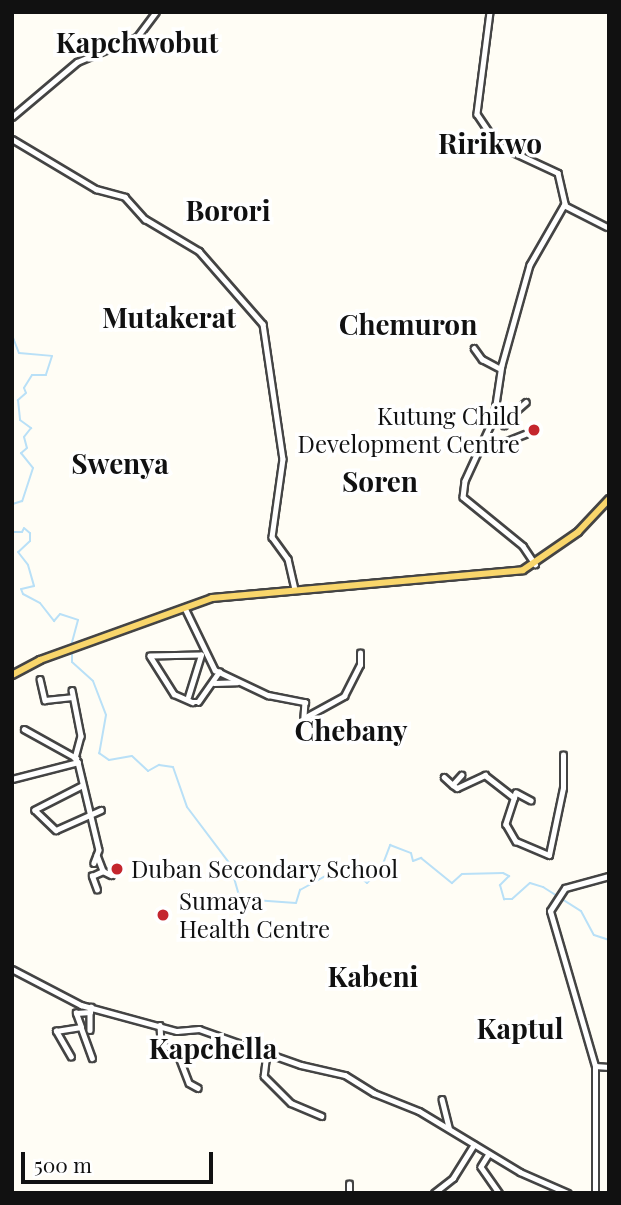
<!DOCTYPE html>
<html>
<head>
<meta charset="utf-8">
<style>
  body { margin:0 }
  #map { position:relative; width:621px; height:1205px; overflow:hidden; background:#fffdf5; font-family:"Playfair Display",serif }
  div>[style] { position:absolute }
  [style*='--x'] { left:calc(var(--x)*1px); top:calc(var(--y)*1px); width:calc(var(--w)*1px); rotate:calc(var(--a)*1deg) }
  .stream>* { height:2px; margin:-1px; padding:0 1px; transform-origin:1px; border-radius:1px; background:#b9e0f7 }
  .roads { filter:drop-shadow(2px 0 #444) drop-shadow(-2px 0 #444) drop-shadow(0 2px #444) drop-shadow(0 -2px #444) }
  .minor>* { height:4.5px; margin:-2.25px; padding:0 2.25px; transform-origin:2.25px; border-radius:2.25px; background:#fff }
  .major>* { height:6px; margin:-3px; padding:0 3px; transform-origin:3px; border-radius:3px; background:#f9d66b }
  .dots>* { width:19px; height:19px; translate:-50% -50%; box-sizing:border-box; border:4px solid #fff; border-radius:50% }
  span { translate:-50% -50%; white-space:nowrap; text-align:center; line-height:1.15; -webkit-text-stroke:7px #fff; paint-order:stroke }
  .poi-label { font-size:24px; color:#111 }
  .right { translate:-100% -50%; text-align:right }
  .left { translate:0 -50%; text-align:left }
  .quarter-label { font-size:28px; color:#111; font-weight:700 }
  .frame { position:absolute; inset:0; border:14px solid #111; pointer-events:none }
  .scale { position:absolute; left:21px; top:1152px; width:192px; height:32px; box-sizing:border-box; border:4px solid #111; border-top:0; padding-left:9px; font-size:21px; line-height:24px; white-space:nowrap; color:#111; -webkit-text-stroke:5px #fff; paint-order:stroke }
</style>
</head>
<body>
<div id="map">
  <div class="stream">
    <i style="--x:12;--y:335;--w:19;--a:69"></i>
    <i style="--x:19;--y:353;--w:33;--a:5"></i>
    <i style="--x:52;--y:356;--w:20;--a:108"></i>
    <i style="--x:46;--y:375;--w:14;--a:180"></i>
    <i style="--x:32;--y:375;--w:15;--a:122"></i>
    <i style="--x:24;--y:388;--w:5;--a:68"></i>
    <i style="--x:26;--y:393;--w:11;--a:139"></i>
    <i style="--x:18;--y:400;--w:20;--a:84"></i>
    <i style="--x:20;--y:420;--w:14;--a:36"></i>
    <i style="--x:31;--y:428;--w:11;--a:128"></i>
    <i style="--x:24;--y:437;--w:11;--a:75"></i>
    <i style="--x:27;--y:448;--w:8;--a:140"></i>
    <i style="--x:21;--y:453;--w:19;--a:51"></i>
    <i style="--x:33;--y:468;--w:35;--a:108"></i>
    <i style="--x:22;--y:501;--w:9;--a:162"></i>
    <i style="--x:13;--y:504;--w:15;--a:94"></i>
    <i style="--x:12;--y:532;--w:10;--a:0"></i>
    <i style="--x:22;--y:532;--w:4;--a:-63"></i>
    <i style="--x:24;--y:528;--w:8;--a:40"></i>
    <i style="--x:30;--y:533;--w:8;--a:90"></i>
    <i style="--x:30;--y:541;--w:16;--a:137"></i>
    <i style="--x:18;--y:552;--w:16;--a:52"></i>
    <i style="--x:28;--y:565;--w:22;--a:74"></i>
    <i style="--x:34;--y:586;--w:13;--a:167"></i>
    <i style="--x:21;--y:589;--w:5;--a:68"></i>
    <i style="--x:23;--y:594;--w:19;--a:28"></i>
    <i style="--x:40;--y:603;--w:23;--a:52"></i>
    <i style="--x:54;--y:621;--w:9;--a:-49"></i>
    <i style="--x:60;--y:614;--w:19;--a:18"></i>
    <i style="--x:78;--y:620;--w:27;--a:105"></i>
    <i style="--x:72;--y:651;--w:11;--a:90"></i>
    <i style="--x:72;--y:662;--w:28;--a:42"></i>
    <i style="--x:93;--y:681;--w:36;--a:69"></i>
    <i style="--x:106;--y:715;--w:39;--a:100"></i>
    <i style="--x:99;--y:753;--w:12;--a:35"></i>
    <i style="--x:109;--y:760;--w:23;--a:-10"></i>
    <i style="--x:132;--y:756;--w:22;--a:43"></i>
    <i style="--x:148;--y:771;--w:13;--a:-29"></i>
    <i style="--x:159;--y:765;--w:14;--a:8"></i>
    <i style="--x:173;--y:767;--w:42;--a:70.7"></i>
    <i style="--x:187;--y:807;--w:71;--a:53"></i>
    <i style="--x:230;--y:864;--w:36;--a:74"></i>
    <i style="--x:240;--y:899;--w:56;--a:4.1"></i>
    <i style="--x:296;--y:903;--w:14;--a:-73"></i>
    <i style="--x:300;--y:890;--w:37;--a:-29"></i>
    <i style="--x:332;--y:872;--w:12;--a:35"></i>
    <i style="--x:342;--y:879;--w:14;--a:-30"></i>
    <i style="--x:354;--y:872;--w:17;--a:40"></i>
    <i style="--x:367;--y:883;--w:20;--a:-45"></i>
    <i style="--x:381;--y:869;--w:26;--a:-69"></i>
    <i style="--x:390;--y:845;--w:22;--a:21"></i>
    <i style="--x:411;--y:853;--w:8;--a:76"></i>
    <i style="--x:413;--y:861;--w:9;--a:-21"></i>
    <i style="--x:421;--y:858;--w:40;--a:39"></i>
    <i style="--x:452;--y:883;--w:13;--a:-42"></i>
    <i style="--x:462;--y:874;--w:41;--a:-1.4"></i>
    <i style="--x:503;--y:873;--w:7;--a:27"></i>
    <i style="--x:509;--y:876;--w:13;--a:135"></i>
    <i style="--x:500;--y:885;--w:15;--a:74"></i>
    <i style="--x:504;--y:899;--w:8;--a:0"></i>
    <i style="--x:512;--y:899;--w:24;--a:-42"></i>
    <i style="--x:530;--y:883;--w:14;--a:17"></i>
    <i style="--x:543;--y:887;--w:45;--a:32.3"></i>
    <i style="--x:581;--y:911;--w:27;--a:62"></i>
    <i style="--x:594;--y:935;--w:16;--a:18"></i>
  </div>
  <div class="roads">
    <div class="minor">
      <i style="--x:490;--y:12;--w:103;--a:97.3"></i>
      <i style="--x:477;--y:114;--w:37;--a:56"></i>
      <i style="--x:498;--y:145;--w:66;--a:25"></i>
      <i style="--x:558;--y:173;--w:32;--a:77"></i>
      <i style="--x:565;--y:204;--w:70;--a:119.8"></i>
      <i style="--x:530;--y:265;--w:104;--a:105.6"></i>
      <i style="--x:502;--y:365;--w:54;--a:98.6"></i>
      <i style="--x:494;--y:418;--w:69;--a:114.7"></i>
      <i style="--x:465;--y:481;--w:16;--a:97"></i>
      <i style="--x:463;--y:497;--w:77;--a:39.2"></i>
      <i style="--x:523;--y:546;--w:22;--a:56"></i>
      <i style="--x:12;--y:117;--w:85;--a:-40.2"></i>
      <i style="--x:77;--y:62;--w:65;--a:-22.6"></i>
      <i style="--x:137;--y:37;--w:31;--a:-53"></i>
      <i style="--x:12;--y:139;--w:98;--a:30.8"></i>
      <i style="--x:96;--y:189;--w:30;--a:15"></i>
      <i style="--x:125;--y:197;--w:30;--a:48"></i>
      <i style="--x:145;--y:219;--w:63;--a:30.7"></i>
      <i style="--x:199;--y:251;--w:97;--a:48.8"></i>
      <i style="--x:263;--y:324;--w:136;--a:81.6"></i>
      <i style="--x:283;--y:459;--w:79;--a:98"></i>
      <i style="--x:272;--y:537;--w:27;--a:54"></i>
      <i style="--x:288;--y:559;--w:31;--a:77"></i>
      <i style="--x:564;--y:205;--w:48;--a:27.1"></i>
      <i style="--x:474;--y:348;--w:14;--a:54"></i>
      <i style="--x:482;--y:359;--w:19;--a:28"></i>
      <i style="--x:496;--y:406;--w:21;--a:67"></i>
      <i style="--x:503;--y:422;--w:30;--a:-41"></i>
      <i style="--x:482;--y:451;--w:46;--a:-21.6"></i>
      <i style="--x:185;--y:608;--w:69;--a:64.2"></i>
      <i style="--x:215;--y:670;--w:59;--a:25.3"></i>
      <i style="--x:268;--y:695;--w:38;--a:11"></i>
      <i style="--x:305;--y:702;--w:16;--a:94"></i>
      <i style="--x:304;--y:718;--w:46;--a:-28.8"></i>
      <i style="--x:344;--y:696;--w:35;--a:-63"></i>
      <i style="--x:360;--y:665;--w:12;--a:-90"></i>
      <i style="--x:40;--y:679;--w:22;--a:77"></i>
      <i style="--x:45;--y:700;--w:27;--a:-6"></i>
      <i style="--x:214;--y:683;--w:23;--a:-2"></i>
      <i style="--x:72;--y:690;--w:47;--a:78.9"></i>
      <i style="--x:81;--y:736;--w:23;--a:105"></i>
      <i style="--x:188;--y:697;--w:44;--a:-72.8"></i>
      <i style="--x:201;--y:655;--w:51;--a:178.9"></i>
      <i style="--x:150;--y:656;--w:45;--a:57.7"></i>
      <i style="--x:174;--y:694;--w:20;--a:24"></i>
      <i style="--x:192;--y:702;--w:6;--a:0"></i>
      <i style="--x:198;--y:702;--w:37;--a:-55"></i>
      <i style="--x:24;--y:729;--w:60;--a:29.1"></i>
      <i style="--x:462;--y:775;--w:13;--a:132"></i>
      <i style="--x:453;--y:785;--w:5;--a:37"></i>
      <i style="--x:457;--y:788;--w:31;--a:-25"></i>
      <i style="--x:485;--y:775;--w:37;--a:38"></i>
      <i style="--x:444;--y:777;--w:12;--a:42"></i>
      <i style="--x:12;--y:779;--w:68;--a:-14.4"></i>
      <i style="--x:78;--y:762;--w:90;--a:76.6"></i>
      <i style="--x:99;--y:850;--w:14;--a:111"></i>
      <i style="--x:82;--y:786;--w:53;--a:152.9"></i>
      <i style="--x:35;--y:810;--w:29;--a:44"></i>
      <i style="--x:56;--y:830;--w:49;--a:-24"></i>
      <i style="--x:531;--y:801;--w:17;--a:-152"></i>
      <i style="--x:516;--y:793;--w:33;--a:108"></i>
      <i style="--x:506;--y:824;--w:20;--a:60"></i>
      <i style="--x:516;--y:841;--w:36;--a:23"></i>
      <i style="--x:549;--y:855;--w:68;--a:-78.2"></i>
      <i style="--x:563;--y:788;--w:33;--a:-90"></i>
      <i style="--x:97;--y:855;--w:17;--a:69"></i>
      <i style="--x:103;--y:871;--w:9;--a:27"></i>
      <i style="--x:97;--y:890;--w:15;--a:-110"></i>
      <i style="--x:92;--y:876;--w:12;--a:-24"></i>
      <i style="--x:12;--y:969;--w:78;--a:27.6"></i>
      <i style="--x:81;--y:1005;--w:99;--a:15.2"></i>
      <i style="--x:177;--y:1031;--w:22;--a:-5"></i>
      <i style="--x:199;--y:1029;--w:108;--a:19.4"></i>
      <i style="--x:301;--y:1065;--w:45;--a:12.8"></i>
      <i style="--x:345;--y:1075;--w:34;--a:32"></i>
      <i style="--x:374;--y:1093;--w:48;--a:21.8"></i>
      <i style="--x:419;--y:1111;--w:118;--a:31.1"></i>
      <i style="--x:520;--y:1172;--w:52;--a:23.6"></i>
      <i style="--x:90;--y:1012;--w:18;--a:90"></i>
      <i style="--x:160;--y:1025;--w:20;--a:87"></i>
      <i style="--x:161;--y:1045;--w:16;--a:15"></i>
      <i style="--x:176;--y:1049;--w:36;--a:69"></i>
      <i style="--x:189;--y:1083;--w:10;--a:29"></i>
      <i style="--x:81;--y:1027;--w:33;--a:70"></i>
      <i style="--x:267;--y:1053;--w:23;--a:97"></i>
      <i style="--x:264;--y:1076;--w:38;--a:45"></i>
      <i style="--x:291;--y:1103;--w:33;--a:23"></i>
      <i style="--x:71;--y:1057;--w:30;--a:-120"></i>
      <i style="--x:56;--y:1031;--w:25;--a:-9"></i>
      <i style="--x:81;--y:1027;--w:15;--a:-110"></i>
      <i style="--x:76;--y:1013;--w:14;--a:-4"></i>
      <i style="--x:90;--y:1012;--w:5;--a:-79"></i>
      <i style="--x:595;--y:1066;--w:14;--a:4"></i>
      <i style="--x:442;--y:1099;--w:30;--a:76"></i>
      <i style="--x:489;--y:1154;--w:15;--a:122"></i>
      <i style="--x:481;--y:1167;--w:32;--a:55"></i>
      <i style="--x:349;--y:1193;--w:9;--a:-90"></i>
      <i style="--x:434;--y:1193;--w:24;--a:-38"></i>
      <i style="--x:453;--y:1178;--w:39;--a:-58"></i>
      <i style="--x:595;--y:1193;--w:127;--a:-90"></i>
      <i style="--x:595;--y:1066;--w:161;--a:-106.2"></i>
      <i style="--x:550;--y:911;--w:27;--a:-57"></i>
      <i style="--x:565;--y:888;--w:46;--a:-15.3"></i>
    </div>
    <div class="major">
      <i style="--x:12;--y:675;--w:32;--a:-28"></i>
      <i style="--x:40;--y:660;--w:183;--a:-19.8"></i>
      <i style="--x:212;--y:598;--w:312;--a:-5.1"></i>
      <i style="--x:523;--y:570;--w:67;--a:-34.6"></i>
      <i style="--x:578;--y:532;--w:45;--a:-46.8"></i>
    </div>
  </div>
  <div class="dots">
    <i style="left:534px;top:430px;background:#c4262e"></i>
    <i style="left:117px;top:869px;background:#c4262e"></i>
    <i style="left:163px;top:915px;background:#c4262e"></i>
  </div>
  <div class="poi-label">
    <span class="right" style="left:520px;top:430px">Kutung Child<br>Development Centre</span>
    <span class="left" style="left:131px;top:869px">Duban Secondary School</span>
    <span class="left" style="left:179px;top:915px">Sumaya<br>Health Centre</span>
  </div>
  <div class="quarter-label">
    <span style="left:137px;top:42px">Kapchwobut</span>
    <span style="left:490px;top:143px">Ririkwo</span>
    <span style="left:228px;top:210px">Borori</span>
    <span style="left:169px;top:317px">Mutakerat</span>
    <span style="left:408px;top:324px">Chemuron</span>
    <span style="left:120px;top:463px">Swenya</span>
    <span style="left:380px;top:481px">Soren</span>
    <span style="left:351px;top:730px">Chebany</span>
    <span style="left:373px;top:976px">Kabeni</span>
    <span style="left:520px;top:1028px">Kaptul</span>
    <span style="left:213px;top:1048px">Kapchella</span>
  </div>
  <div class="frame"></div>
  <div class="scale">500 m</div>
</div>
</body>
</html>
